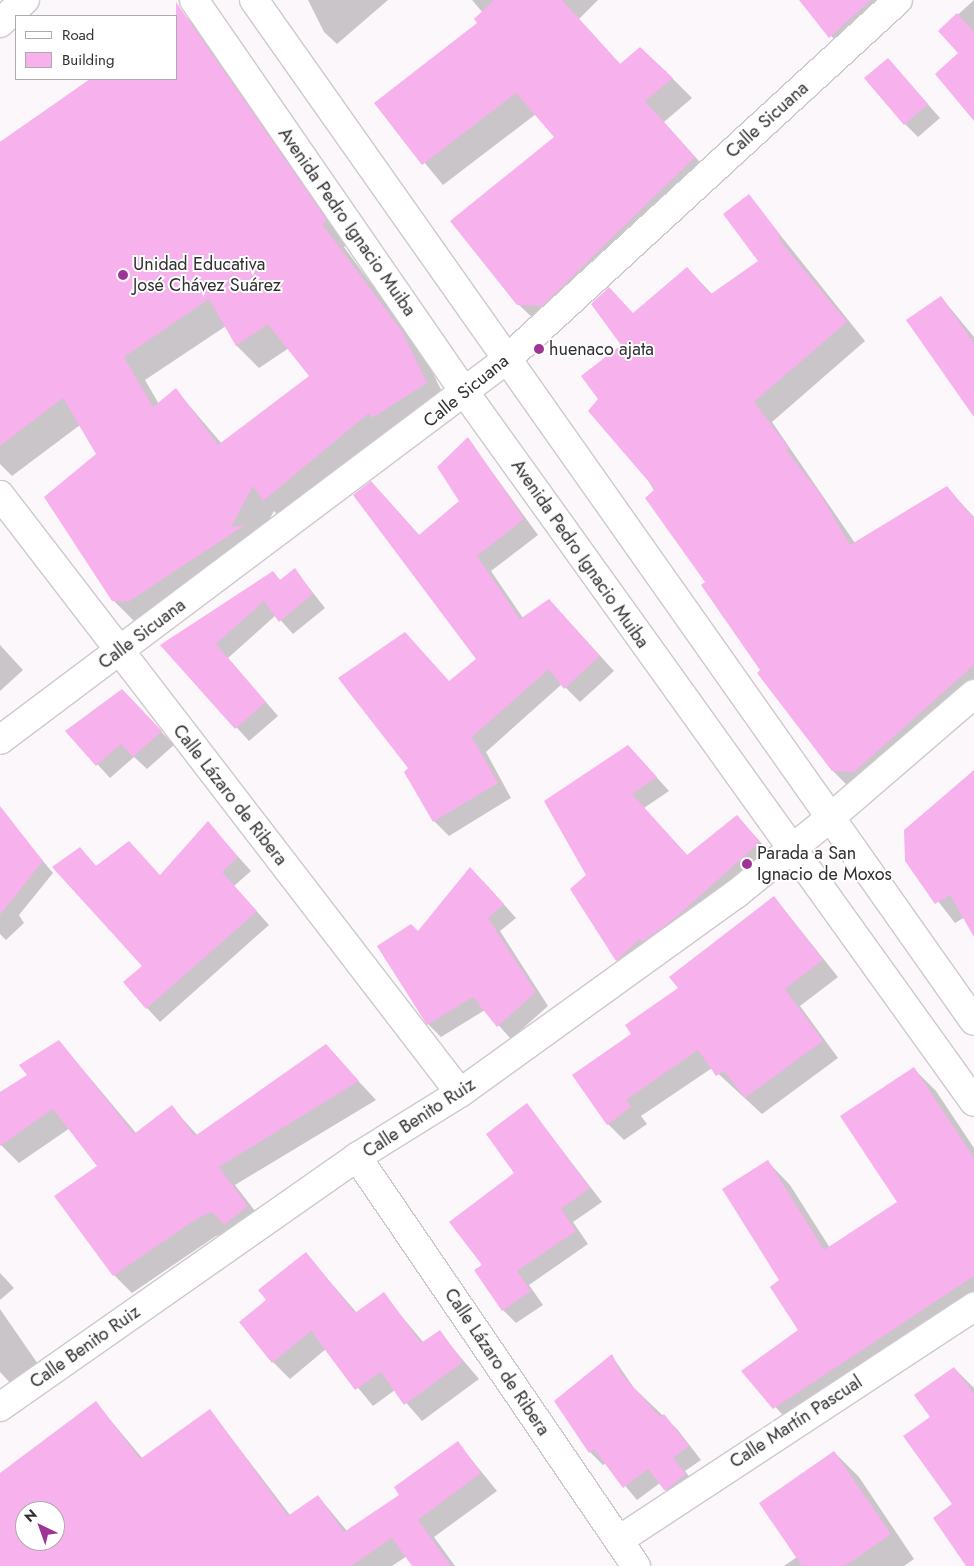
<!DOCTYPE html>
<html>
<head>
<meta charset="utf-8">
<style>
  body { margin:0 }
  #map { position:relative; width:974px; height:1566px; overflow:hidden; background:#fcf7fb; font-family:Jost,sans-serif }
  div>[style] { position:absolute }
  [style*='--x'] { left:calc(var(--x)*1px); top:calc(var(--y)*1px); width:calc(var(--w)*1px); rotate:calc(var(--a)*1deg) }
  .shadow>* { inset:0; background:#0003 }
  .building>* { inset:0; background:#f7b1ed }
  .roads { filter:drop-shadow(1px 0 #cec9cd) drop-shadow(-1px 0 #cec9cd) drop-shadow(0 1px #cec9cd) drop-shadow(0 -1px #cec9cd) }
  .street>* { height:28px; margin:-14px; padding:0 14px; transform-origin:14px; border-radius:14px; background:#fff }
  .secondary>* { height:28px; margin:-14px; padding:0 14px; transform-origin:14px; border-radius:14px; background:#fff }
  .primary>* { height:28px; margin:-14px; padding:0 14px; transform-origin:14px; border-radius:14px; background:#fff }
  .dots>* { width:14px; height:14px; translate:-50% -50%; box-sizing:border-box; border:2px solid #fff; border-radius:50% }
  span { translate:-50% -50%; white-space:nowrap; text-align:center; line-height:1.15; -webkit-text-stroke:4px #fff; paint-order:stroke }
  .street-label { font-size:18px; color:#313031 }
  .poi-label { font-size:18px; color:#313031 }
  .left { translate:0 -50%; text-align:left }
  .legend { position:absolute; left:15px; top:15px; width:162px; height:65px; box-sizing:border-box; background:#fff; border:1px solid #adacad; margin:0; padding:6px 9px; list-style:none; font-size:15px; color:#313031 }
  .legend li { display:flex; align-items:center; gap:10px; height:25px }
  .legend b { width:25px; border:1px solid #adacad }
  .north { position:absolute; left:15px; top:1501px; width:50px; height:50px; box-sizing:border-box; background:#fff; border:1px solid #adacad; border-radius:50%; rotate:318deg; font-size:14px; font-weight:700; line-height:20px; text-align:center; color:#313031 }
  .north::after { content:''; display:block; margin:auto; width:18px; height:22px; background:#9e3495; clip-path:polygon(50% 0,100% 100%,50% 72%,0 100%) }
</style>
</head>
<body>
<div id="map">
  <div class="shadow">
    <i style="clip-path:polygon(308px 0,388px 0,337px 44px,324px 32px)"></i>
    <i style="clip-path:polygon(472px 0,598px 0,579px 19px,621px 65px,672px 78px,692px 98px,664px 122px,714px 178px,539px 324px,518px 304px,556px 137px,536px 114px,443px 185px,375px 103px,479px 23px,483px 13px)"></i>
    <i style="clip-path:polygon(800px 0,894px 0,847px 54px)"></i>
    <i style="clip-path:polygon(974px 0,974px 119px,959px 53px,940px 31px)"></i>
    <i style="clip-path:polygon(evenodd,183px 14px,206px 37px,349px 243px,344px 247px,424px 355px,449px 406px,286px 523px,274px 511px,258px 540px,136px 623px,113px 600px,98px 454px,80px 425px,12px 476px,0 464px,0 142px,91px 79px,176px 79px,183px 14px,226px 326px,237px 346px,259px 368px,289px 348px,311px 376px,222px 444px,176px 390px,159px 404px,145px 380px,226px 326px)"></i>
    <i style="clip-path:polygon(888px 59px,940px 118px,918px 137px,905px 124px)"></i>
    <i style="clip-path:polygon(749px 196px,865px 341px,772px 422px,855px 543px,947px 488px,974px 517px,974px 700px,851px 789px,832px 770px,762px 671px,600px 400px,634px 314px,687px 268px,712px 294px,760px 261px)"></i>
    <i style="clip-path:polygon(941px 297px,974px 337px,974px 414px)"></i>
    <i style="clip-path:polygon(468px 439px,538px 535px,491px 571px,523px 618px,549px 600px,614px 671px,580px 702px,562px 684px,486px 752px,511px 798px,449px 836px,434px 821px,410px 768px,449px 682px,477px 659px,385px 497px,420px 536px,461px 501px)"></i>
    <i style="clip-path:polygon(295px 570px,325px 608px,293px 634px,276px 615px,228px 658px,278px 716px,249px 741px,162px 646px,273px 573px,281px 581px)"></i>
    <i style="clip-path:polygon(0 645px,23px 670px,0 691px)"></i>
    <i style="clip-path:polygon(135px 704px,174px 745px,147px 769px,134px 757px,110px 778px,67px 731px)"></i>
    <i style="clip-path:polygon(641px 760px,669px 791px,644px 808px,688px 856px,737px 816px,773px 856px,630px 973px,617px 960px,588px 876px)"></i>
    <i style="clip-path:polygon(974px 772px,974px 926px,965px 917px,955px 923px,906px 860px)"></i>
    <i style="clip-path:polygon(208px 823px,251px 871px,234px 886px,269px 925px,160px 1022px,147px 1008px,143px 967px,80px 849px,97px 867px,161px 877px)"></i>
    <i style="clip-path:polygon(22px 836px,53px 873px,19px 915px,24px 923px,6px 940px,0 934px,0 852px)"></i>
    <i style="clip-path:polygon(483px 881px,516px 918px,500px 931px,548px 1006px,511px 1039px,485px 1010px,441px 1037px,428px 1024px,418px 933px)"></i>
    <i style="clip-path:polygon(774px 897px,838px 977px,800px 1006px,838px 1058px,762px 1114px,712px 1068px,641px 1116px,647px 1124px,624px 1140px,608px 1124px,633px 1034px)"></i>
    <i style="clip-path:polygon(59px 1041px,136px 1133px,172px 1107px,198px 1136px,325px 1045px,376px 1100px,235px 1185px,265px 1224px,216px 1236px,132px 1293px,114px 1275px,99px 1166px,70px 1128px,19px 1163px,0 1144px,0 1093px,29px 1075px)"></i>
    <i style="clip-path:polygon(914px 1069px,936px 1091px,974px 1148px,974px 1314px,797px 1431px,743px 1371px,800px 1330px,781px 1281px,768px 1162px,790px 1185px,830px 1248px,899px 1202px)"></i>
    <i style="clip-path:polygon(527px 1105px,602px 1202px,573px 1222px,588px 1244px,529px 1285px,543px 1305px,516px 1323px,503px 1310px,483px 1265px,516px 1173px)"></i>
    <i style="clip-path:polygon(306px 1254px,357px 1313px,383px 1294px,424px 1343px,439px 1332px,479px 1379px,422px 1421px,395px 1390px,373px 1406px,326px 1349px,290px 1379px,273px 1362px,268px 1300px)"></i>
    <i style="clip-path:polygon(0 1273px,14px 1288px,0 1300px)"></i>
    <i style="clip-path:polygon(0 1309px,40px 1367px,14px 1387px,0 1372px)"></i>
    <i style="clip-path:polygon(612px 1356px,634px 1388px,677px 1429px,701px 1460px,685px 1471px,698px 1488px,679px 1503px,660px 1483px,637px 1500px,606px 1463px,603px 1465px,590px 1452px,556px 1401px)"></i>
    <i style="clip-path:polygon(954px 1368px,974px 1388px,974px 1566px,968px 1566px,931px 1418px)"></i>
    <i style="clip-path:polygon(evenodd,96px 1403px,143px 1459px,210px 1410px,290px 1515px,318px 1496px,347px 1531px,401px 1495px,458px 1443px,497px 1491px,434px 1537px,455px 1566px,414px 1566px,407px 1556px,392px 1566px,0 1566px,0 1482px,96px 1403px,25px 1511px,55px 1511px,55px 1541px,25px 1541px,25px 1511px)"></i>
    <i style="clip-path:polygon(834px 1452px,859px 1477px,914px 1559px,904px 1566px,784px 1566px,797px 1557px)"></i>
  </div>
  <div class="building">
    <i style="clip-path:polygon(494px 0,562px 0,620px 64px,640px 47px,673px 78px,645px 101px,695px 157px,542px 306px,517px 305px,450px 221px,554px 137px,516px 93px,422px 165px,374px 103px,477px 23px,474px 19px)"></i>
    <i style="clip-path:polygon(799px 0,871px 0,829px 38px)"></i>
    <i style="clip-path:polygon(evenodd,176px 2px,327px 220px,322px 224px,402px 331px,427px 383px,372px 418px,369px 413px,263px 501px,253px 486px,231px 527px,245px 525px,128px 602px,112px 601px,44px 497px,96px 454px,63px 398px,0 446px,0 142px,90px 79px,176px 79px,176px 2px,209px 299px,236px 346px,268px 324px,309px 376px,218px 445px,176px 388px,153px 407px,124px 357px,209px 299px)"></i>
    <i style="clip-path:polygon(957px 13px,974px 32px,974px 121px,935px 74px,958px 53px,938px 31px)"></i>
    <i style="clip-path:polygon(888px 58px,928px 104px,904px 125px,864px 78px)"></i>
    <i style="clip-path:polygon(749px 194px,781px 236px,778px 238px,847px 322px,754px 402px,789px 448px,786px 450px,819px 492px,850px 545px,947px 486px,974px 519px,974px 665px,854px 772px,832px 771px,757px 673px,760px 670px,701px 585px,705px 582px,645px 498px,655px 489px,588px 411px,598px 399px,581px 376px,621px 345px,591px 304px,609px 287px,633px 313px,687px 267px,711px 294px,758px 261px,723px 214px)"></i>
    <i style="clip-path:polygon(941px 296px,974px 343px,974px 417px,906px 320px)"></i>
    <i style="clip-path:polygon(468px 437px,524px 519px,477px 556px,520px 619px,549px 599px,600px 656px,564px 689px,549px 669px,472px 737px,498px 783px,433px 822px,404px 772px,408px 768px,338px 678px,405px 632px,449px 681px,476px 659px,353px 495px,371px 481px,419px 535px,459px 501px,437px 467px)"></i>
    <i style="clip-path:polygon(295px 568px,313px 594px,279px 622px,264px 601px,216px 644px,266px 702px,235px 729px,160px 645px,273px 571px,280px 580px)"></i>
    <i style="clip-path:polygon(122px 689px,162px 731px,133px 757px,121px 744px,96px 766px,65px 731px)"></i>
    <i style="clip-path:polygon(628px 745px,657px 777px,632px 794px,687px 855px,737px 815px,760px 842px,674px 919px,642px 942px,640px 939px,616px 961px,570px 889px,586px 875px,544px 801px)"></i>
    <i style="clip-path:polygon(974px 770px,974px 937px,950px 895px,935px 904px,905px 861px,904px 830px)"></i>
    <i style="clip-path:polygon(0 806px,43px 861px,0 915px)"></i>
    <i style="clip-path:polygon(208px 821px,238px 857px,222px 872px,257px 911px,146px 1009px,123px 982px,142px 966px,52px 867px,80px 847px,96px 866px,129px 841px,160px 875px)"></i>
    <i style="clip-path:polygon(470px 867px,504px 904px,488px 918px,536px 992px,497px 1027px,473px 997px,427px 1025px,377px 946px,411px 924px,418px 931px)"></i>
    <i style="clip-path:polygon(774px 896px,823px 960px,785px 989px,823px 1041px,745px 1098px,724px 1071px,716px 1076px,698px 1050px,626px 1100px,631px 1107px,607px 1125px,572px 1075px,631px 1034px,625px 1025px,678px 988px,669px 977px)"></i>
    <i style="clip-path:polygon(59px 1040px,134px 1134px,172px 1105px,195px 1136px,326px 1044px,359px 1081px,219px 1167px,248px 1206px,224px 1225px,212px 1212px,198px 1218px,113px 1276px,54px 1196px,97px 1166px,53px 1109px,0 1146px,0 1092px,27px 1075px,19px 1065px)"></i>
    <i style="clip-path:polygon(914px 1067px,974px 1158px,974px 1276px,773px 1409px,741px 1371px,798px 1330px,770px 1287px,779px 1280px,722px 1189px,768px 1160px,824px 1250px,897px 1202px,840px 1116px)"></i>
    <i style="clip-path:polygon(527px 1103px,590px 1188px,561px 1209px,576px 1231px,517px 1271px,531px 1291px,502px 1311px,474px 1270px,482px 1265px,449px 1222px,514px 1173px,486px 1134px)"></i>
    <i style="clip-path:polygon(306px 1252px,355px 1313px,384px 1292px,421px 1343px,440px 1330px,463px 1362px,404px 1405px,381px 1372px,355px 1390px,311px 1331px,272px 1363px,239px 1322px,266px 1300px,258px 1290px)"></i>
    <i style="clip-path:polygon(612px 1354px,621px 1373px,660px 1417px,664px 1414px,689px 1446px,673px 1458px,686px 1474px,665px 1491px,648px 1469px,623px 1488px,594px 1449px,589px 1453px,554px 1401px)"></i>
    <i style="clip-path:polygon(954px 1367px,974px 1394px,974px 1566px,966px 1566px,933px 1518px,952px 1504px,903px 1436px,930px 1417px,914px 1395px)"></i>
    <i style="clip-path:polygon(evenodd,96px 1401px,140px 1459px,210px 1409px,288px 1516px,318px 1495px,344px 1532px,399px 1495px,394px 1487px,458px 1441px,481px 1473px,418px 1520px,451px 1566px,412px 1566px,392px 1538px,351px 1566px,0 1566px,0 1473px,96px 1401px,25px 1511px,55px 1511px,55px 1541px,25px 1541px,25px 1511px)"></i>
    <i style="clip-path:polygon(834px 1451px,891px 1534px,845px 1566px,802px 1566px,759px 1503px)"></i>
  </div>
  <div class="roads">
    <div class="street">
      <i style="--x:0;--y:23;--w:34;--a:-43"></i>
      <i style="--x:506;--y:360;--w:532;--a:-42.56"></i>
      <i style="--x:0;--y:495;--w:754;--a:52.43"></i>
      <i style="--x:357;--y:1157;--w:495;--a:55.7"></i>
      <i style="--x:0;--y:1407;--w:436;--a:-35"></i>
      <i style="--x:357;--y:1157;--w:121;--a:-31.9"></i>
      <i style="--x:460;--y:1093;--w:340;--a:-35.8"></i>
      <i style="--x:736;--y:894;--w:121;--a:-39"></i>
      <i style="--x:619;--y:1540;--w:425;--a:-33.3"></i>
    </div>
    <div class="secondary">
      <i style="--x:0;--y:740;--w:633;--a:-36.91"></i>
      <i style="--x:830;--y:818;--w:190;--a:-40.7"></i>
    </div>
    <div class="primary">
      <i style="--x:194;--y:0;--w:479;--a:55.4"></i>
      <i style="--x:466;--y:394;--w:871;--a:54.34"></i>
      <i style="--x:254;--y:0;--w:1249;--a:54.81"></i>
    </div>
  </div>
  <div class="dots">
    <i style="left:123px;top:275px;background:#9e3495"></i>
    <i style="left:539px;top:349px;background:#9e3495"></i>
    <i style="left:747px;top:864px;background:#9e3495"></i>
  </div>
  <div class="street-label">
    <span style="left:767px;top:120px;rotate:-42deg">Calle Sicuana</span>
    <span style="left:347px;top:222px;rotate:55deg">Avenida Pedro Ignacio Muiba</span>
    <span style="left:466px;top:391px;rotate:-39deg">Calle Sicuana</span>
    <span style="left:580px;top:554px;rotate:55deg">Avenida Pedro Ignacio Muiba</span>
    <span style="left:142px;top:634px;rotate:-37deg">Calle Sicuana</span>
    <span style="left:230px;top:795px;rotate:52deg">Calle Lázaro de Ribera</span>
    <span style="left:419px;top:1118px;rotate:-33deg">Calle Benito Ruiz</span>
    <span style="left:85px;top:1347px;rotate:-35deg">Calle Benito Ruiz</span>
    <span style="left:497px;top:1362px;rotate:56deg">Calle Lázaro de Ribera</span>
    <span style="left:796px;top:1422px;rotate:-33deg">Calle Martín Pascual</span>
  </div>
  <div class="poi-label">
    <span class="left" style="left:133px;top:275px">Unidad Educativa<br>José Chávez Suárez</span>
    <span class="left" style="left:549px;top:349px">huenaco ajata</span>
    <span class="left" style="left:757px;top:864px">Parada a San<br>Ignacio de Moxos</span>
  </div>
  <ul class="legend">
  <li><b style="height:6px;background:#fff"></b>Road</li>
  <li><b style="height:14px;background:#f7b1ed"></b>Building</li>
  </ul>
  <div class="north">N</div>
</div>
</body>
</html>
